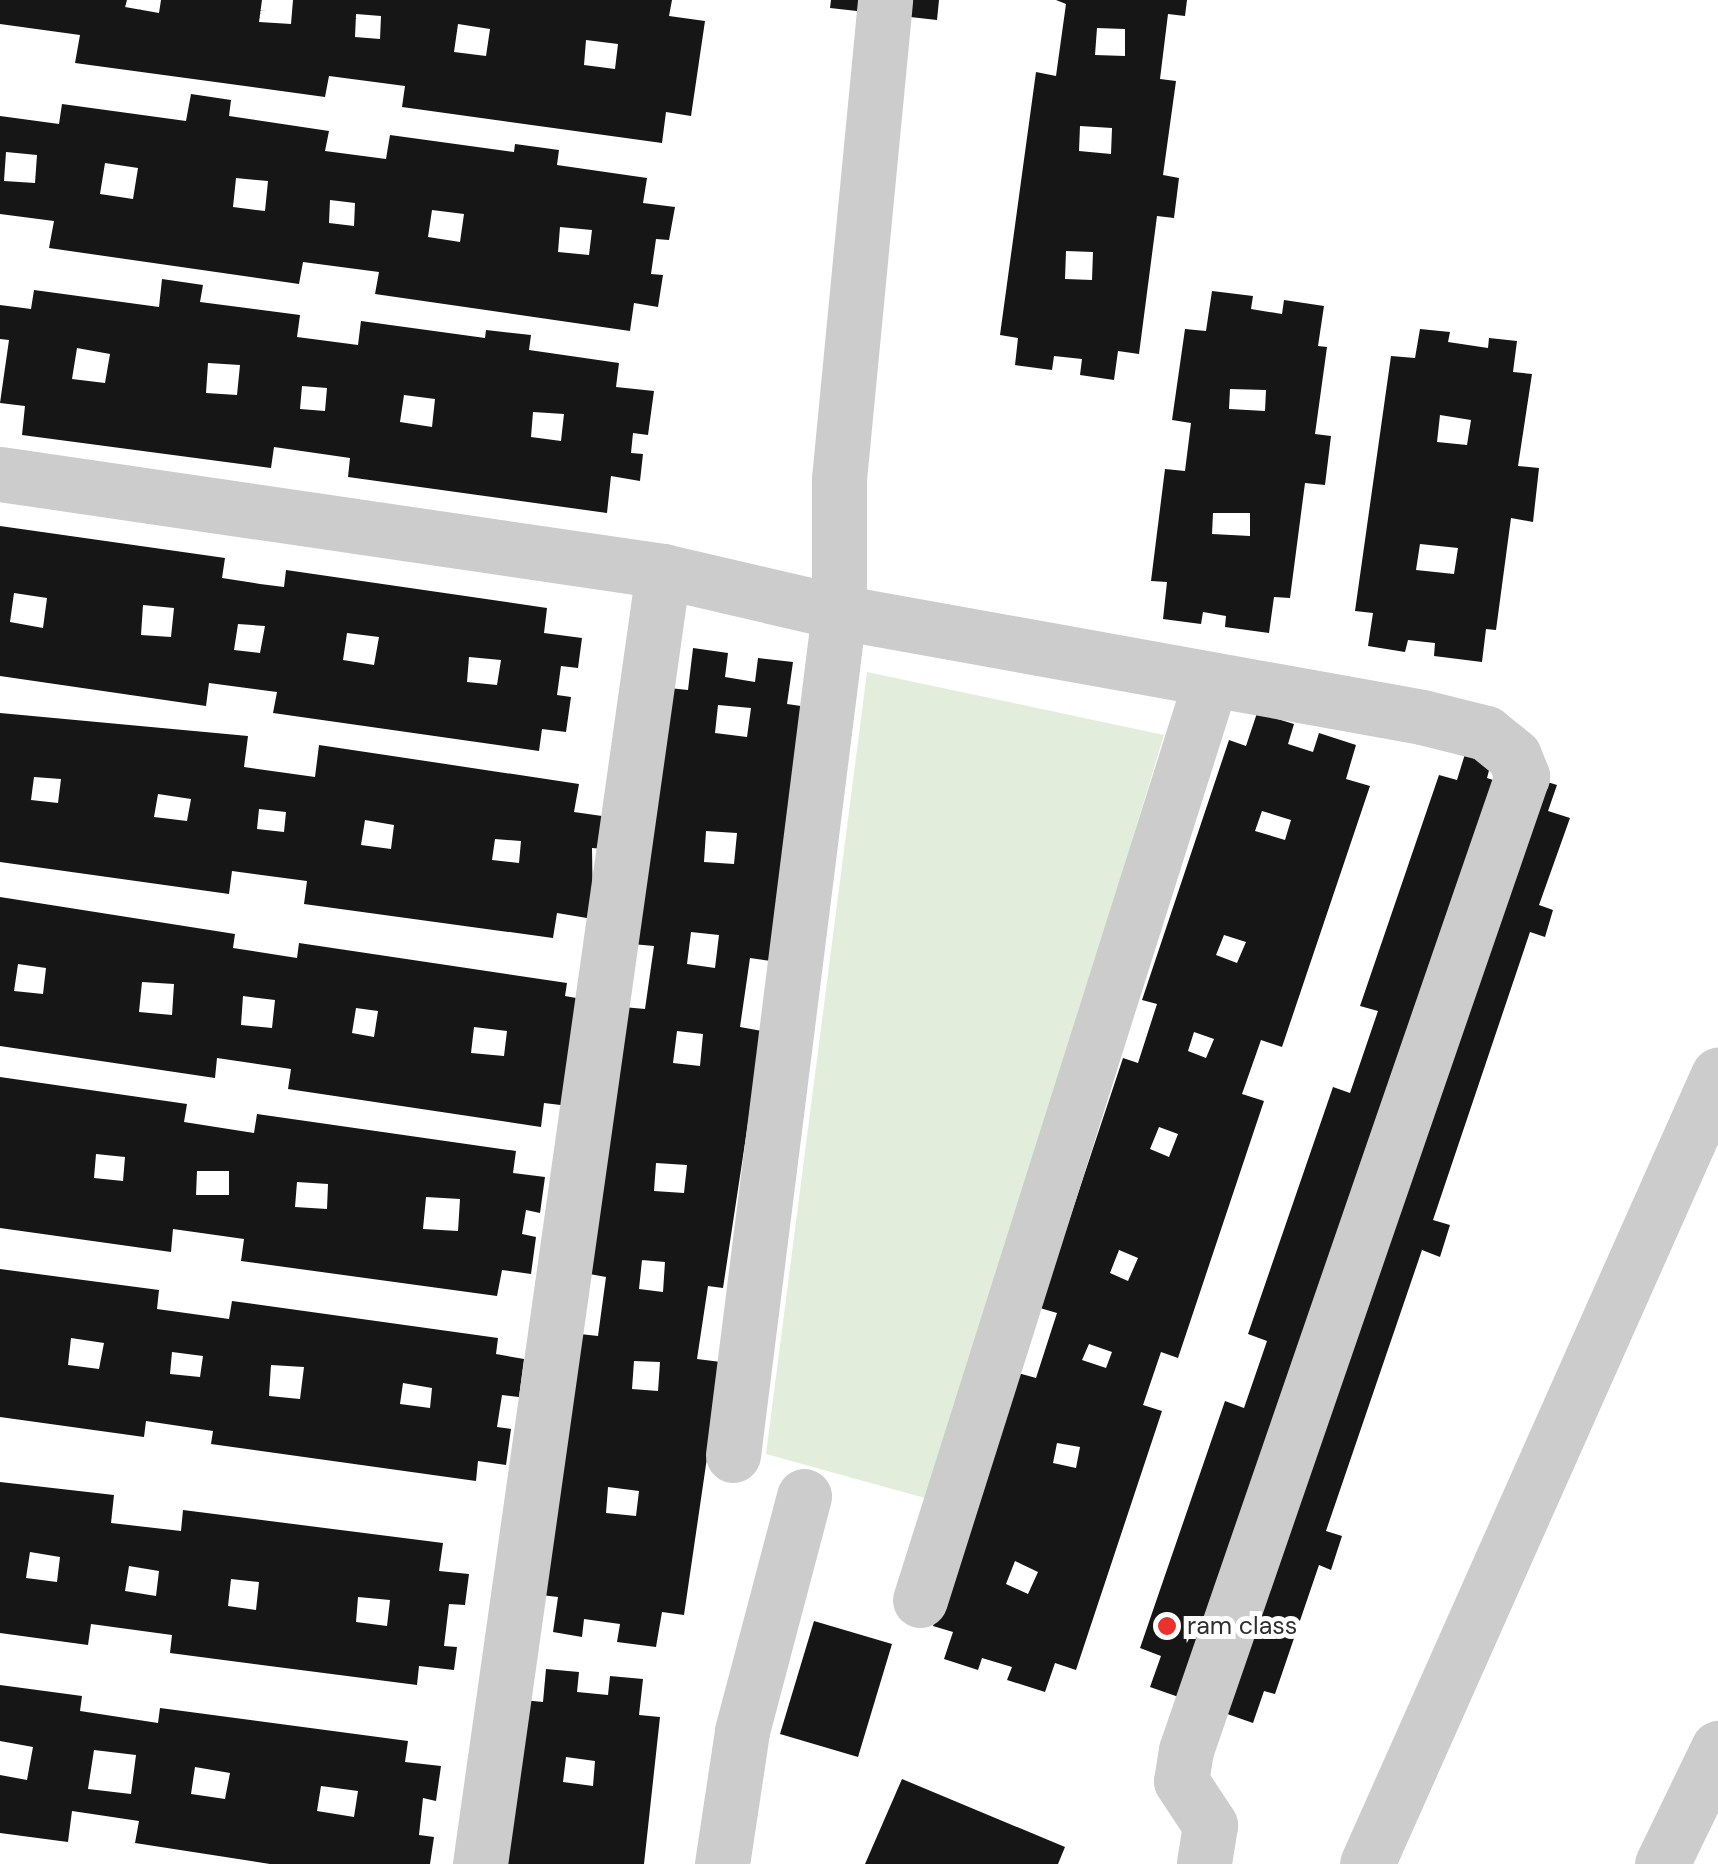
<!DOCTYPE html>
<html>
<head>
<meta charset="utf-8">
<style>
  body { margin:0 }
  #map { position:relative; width:1718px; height:1864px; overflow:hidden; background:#fff; font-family:"DM Sans",sans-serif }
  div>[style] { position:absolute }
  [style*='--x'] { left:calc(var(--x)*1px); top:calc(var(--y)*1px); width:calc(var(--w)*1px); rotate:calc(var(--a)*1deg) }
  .green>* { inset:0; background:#e3eddc }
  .building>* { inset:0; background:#161616 }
  .minor>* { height:55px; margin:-27.5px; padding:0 27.5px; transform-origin:27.5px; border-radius:27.5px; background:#ccc }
  .dots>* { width:28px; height:28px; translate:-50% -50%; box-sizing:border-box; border:5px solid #fff; border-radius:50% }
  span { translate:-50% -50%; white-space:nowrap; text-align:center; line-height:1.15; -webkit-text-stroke:10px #fff; paint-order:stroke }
  .poi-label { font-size:25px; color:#2f2f2f }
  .left { translate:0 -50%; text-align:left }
</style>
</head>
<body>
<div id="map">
  <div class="green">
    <i style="clip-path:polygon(867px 672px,1164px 735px,932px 1500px,766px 1454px)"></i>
  </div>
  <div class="building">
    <i style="clip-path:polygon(evenodd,0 0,127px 0,125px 7px,159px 13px,161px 0,262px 0,259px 22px,291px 24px,293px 0,672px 0,669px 16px,705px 21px,691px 116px,666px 112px,662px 143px,402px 107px,405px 86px,329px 76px,325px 97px,75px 63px,80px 35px,0 24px,0 0,356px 14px,381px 16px,380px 39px,355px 37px,356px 14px,0 0,458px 24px,490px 29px,486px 56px,454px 52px,458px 24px,0 0,586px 40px,618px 44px,615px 69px,584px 65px,586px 40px)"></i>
    <i style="clip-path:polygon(831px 0,939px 0,937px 20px,830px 8px)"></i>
    <i style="clip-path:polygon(evenodd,1056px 0,1187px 0,1185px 16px,1168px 14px,1160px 79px,1176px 81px,1163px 175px,1179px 178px,1174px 218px,1157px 216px,1139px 354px,1118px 351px,1114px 380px,1080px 375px,1082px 359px,1054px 356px,1052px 370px,1015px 365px,1018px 338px,1000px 335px,1036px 72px,1056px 76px,1066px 4px,1056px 0,1097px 28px,1125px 29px,1125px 56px,1095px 55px,1097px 28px,1056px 0,1080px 126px,1112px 128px,1111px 154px,1079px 151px,1080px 126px,1056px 0,1066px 251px,1093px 252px,1092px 280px,1065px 279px,1066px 251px)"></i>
    <i style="clip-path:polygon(evenodd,191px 94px,231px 100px,229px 116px,329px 131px,325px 151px,386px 159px,390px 135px,514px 152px,515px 144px,559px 150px,557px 165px,647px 178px,643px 203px,675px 207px,669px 240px,656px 239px,651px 274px,663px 275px,658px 307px,634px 303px,630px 331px,375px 294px,379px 272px,303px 262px,299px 284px,49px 248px,54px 221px,0 214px,0 116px,59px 124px,62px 104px,186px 121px,191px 94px,6px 152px,37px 155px,35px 183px,4px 181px,6px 152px,191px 94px,105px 163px,138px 168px,133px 199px,100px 194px,105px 163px,191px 94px,236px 178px,268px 181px,265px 211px,233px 207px,236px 178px,191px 94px,330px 200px,355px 203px,354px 226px,329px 223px,330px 200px,191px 94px,432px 210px,464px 214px,460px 242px,428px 237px,432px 210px,191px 94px,560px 227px,592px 230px,589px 255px,558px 252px,560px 227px)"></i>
    <i style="clip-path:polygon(evenodd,162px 279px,203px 285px,200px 302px,300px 315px,297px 337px,358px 345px,361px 321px,485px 338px,486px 330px,531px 335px,529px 350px,619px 363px,616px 387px,654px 391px,648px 435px,633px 433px,631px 453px,643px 454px,640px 481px,611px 476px,607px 513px,348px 477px,350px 458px,274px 447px,271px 468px,22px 435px,25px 406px,0 403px,9px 340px,0 339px,0 305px,31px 309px,34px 290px,159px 307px,162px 279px,77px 348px,110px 354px,105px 383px,72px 379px,77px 348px,162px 279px,208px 363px,240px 365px,237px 395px,206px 393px,208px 363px,162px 279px,302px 386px,327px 388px,325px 411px,300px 409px,302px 386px,162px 279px,404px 395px,435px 399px,432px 427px,400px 422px,404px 395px,162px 279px,533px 412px,564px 414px,561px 441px,531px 437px,533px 412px)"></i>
    <i style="clip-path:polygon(evenodd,1212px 291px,1253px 296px,1251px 309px,1282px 314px,1284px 300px,1324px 306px,1318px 346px,1327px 347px,1315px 434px,1331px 436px,1325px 485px,1305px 483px,1290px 598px,1274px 597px,1269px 633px,1225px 627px,1226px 616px,1203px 612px,1201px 624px,1163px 619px,1167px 582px,1151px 581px,1165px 469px,1185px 471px,1191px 423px,1172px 420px,1185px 329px,1206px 331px,1212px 291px,1230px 389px,1266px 390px,1265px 411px,1229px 409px,1230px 389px,1212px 291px,1213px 513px,1250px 513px,1250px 536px,1212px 534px,1213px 513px)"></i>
    <i style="clip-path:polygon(evenodd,1420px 329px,1450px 332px,1448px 342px,1488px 348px,1489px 338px,1517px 341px,1513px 372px,1532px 374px,1518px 466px,1539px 468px,1533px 522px,1511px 518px,1496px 630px,1486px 629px,1482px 662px,1434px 656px,1435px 643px,1408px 640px,1405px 652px,1368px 646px,1373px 613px,1355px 611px,1391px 356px,1415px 358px,1420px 329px,1440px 415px,1471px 420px,1467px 445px,1437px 442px,1440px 415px,1420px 329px,1420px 544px,1458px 548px,1454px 574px,1416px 570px,1420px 544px)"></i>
    <i style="clip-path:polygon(evenodd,0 526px,225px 558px,222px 578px,260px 584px,284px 587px,286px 570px,547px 608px,544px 633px,582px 638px,578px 668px,561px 666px,557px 695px,571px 697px,566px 732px,542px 729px,539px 751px,273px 713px,277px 692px,209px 683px,206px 706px,0 676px,0 526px,14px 593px,47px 598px,43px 628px,10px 622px,14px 593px,0 526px,143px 605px,174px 608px,171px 637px,141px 635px,143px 605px,0 526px,238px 624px,265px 626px,260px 653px,234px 650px,238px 624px,0 526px,347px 633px,379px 637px,374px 665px,343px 660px,347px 633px,0 526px,469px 657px,501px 660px,497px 685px,467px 682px,469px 657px)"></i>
    <i style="clip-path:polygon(evenodd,693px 648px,728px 653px,725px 677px,755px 682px,758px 658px,793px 662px,787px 704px,808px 707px,771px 961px,750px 958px,740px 1027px,762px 1031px,723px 1288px,708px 1286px,697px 1359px,721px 1362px,684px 1615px,662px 1612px,656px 1647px,617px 1642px,620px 1624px,584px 1619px,582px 1637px,553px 1632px,558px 1597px,541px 1595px,580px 1334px,598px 1336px,606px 1277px,584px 1273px,623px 1007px,645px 1009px,654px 946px,632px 944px,669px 688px,688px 690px,693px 648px,718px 705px,751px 708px,747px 737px,715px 733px,718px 705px,693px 648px,706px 831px,737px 833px,734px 864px,704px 862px,706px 831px,693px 648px,691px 932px,719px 935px,715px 968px,687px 964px,691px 932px,693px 648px,677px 1031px,703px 1034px,700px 1066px,673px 1063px,677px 1031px,693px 648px,656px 1163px,687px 1165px,684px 1193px,654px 1191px,656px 1163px,693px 648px,642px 1260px,665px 1262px,663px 1292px,639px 1289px,642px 1260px,693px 648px,634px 1361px,660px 1362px,658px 1391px,632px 1389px,634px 1361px,693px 648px,608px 1487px,639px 1491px,636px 1516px,606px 1513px,608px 1487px)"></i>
    <i style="clip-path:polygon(evenodd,0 713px,248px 736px,244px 767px,315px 777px,319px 745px,579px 784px,574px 812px,609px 817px,605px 849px,592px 848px,593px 919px,557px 913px,553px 938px,304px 904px,307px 881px,232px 871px,229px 894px,0 862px,0 713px,34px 777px,61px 779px,58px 803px,31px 800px,34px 777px,0 713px,158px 794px,191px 799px,187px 821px,154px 817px,158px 794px,0 713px,259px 809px,286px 812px,284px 832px,257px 829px,259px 809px,0 713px,365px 820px,394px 825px,391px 849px,361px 845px,365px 820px,0 713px,495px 839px,521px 841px,519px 863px,492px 860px,495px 839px)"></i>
    <i style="clip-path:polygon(evenodd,1257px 713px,1294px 724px,1288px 744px,1313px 752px,1319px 733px,1356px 745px,1346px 779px,1370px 786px,1282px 1047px,1261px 1040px,1242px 1094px,1264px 1101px,1178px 1358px,1161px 1352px,1143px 1405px,1162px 1411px,1076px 1670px,1055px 1663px,1045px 1692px,1007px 1680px,1012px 1667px,982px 1658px,978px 1670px,944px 1659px,953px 1632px,933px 1626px,1018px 1373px,1036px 1378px,1057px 1313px,1040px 1308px,1123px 1058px,1138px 1063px,1157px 1004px,1142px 1000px,1229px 740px,1246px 746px,1257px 713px,1262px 811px,1291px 820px,1285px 840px,1255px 831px,1262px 811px,1257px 713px,1224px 935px,1246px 942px,1237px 963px,1216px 955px,1224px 935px,1257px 713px,1194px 1032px,1214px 1039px,1206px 1058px,1188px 1051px,1194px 1032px,1257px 713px,1159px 1127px,1178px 1134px,1169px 1157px,1150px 1149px,1159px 1127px,1257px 713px,1119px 1250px,1138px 1258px,1128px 1281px,1110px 1273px,1119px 1250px,1257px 713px,1089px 1344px,1112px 1352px,1106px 1368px,1082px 1360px,1089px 1344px,1257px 713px,1057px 1443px,1080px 1447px,1076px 1468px,1053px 1463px,1057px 1443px,1257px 713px,1015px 1561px,1038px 1572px,1028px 1594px,1006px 1584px,1015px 1561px)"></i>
    <i style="clip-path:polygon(1465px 754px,1491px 763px,1487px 778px,1520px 789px,1525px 775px,1557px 785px,1548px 811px,1570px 818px,1539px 905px,1553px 910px,1545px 937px,1530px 932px,1433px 1220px,1450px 1225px,1440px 1257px,1422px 1250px,1326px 1531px,1342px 1536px,1331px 1570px,1319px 1565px,1275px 1694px,1264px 1691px,1253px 1723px,1150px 1687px,1161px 1656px,1140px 1648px,1225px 1401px,1244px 1408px,1267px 1341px,1248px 1334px,1333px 1087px,1350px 1093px,1378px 1011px,1360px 1006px,1439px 775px,1457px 780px)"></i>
    <i style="clip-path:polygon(evenodd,0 897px,235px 934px,233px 948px,297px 958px,299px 943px,567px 983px,565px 996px,593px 1001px,577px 1107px,544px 1103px,541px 1127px,288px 1089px,291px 1069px,217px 1058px,215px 1078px,0 1046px,0 897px,18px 964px,46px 968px,43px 994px,14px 991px,18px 964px,0 897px,142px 982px,174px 984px,172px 1015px,139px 1012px,142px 982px,0 897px,243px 996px,275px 1000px,272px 1028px,241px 1025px,243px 996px,0 897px,356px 1008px,378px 1011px,374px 1037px,352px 1033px,356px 1008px,0 897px,474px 1027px,507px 1031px,504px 1056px,471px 1053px,474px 1027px)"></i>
    <i style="clip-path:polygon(evenodd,0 1077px,187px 1104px,184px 1122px,254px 1133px,257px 1114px,516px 1151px,513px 1173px,545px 1177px,540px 1213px,526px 1210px,522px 1234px,536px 1237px,531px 1274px,502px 1270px,497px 1296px,241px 1261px,244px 1239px,173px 1229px,171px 1252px,0 1228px,0 1077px,96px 1154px,125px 1157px,123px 1181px,94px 1178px,96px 1154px,0 1077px,197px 1171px,229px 1171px,229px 1195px,196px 1195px,197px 1171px,0 1077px,297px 1182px,328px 1184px,327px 1209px,295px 1207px,297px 1182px,0 1077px,426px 1197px,460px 1199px,458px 1231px,423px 1229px,426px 1197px)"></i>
    <i style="clip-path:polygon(evenodd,0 1269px,159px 1290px,157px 1309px,229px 1319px,232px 1301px,498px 1338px,496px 1354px,524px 1359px,519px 1397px,502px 1395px,497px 1427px,511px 1429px,506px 1465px,478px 1461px,476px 1481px,211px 1444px,213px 1431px,146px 1421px,144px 1437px,0 1417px,0 1269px,71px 1338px,104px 1343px,99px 1369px,68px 1365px,71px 1338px,0 1269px,172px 1352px,203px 1356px,200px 1377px,170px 1374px,172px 1352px,0 1269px,271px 1365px,304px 1367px,300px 1399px,269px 1396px,271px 1365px,0 1269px,403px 1383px,432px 1388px,430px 1408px,400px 1404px,403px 1383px)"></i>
    <i style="clip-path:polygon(evenodd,0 1482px,114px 1495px,111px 1523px,181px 1531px,183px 1510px,443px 1543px,439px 1571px,469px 1574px,465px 1605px,449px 1604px,444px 1646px,457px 1647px,454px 1670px,419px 1666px,417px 1685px,170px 1653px,172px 1635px,91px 1624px,88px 1645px,0 1633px,0 1482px,30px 1552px,60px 1557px,57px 1582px,26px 1578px,30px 1552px,0 1482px,129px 1566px,159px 1571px,156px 1596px,125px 1591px,129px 1566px,0 1482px,231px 1579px,259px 1582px,256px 1610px,228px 1606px,231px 1579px,0 1482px,358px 1597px,390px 1600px,387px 1626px,356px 1622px,358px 1597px)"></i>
    <i style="clip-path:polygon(814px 1621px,892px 1644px,858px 1757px,780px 1734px)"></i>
    <i style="clip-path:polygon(evenodd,546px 1669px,579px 1672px,577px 1692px,608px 1695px,610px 1676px,643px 1679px,639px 1715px,660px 1717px,644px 1864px,493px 1864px,513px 1699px,543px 1702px,546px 1669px,566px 1757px,595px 1761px,593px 1786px,563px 1782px,566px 1757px)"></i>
    <i style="clip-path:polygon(evenodd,0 1685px,82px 1696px,80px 1711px,158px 1723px,160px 1708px,408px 1741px,405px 1762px,441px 1766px,436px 1801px,423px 1798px,419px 1835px,434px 1837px,430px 1864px,270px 1864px,135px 1843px,139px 1821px,72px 1811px,68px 1842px,0 1833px,0 1775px,27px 1780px,33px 1747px,0 1741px,0 1685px,94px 1750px,136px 1755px,131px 1794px,88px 1789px,94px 1750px,0 1685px,195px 1767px,230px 1773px,225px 1799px,191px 1794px,195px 1767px,0 1685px,321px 1786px,358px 1791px,354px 1817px,317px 1811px,321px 1786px)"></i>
    <i style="clip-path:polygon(902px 1779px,1065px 1847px,1058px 1864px,865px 1864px)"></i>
  </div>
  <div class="minor">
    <i style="--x:0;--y:474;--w:670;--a:8.32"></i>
    <i style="--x:663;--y:571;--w:181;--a:13.1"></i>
    <i style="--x:839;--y:612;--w:592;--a:10.21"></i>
    <i style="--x:1422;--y:717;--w:66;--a:14"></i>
    <i style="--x:1486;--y:733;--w:36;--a:39"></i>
    <i style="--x:1514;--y:756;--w:22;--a:68"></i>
    <i style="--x:1522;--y:776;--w:1030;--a:109.03"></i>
    <i style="--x:1186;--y:1750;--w:31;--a:99"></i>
    <i style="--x:1181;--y:1781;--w:53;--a:56.6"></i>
    <i style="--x:1210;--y:1825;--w:39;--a:99"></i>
    <i style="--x:733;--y:1455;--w:850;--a:-82.83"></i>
    <i style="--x:839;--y:612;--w:133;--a:-90"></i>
    <i style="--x:839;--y:479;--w:481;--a:-84.5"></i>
    <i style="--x:920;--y:1600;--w:965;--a:-72.45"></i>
    <i style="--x:480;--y:1864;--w:1306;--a:-81.94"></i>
    <i style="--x:722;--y:1864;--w:134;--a:-81.4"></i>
    <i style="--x:742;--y:1731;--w:243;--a:-75.2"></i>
    <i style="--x:1367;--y:1864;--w:864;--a:-66.02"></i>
    <i style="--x:1662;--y:1864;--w:129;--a:-64.2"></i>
  </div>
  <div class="dots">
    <i style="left:1167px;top:1626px;background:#ea312d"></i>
  </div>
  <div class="poi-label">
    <span class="left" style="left:1187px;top:1626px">ram class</span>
  </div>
</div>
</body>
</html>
